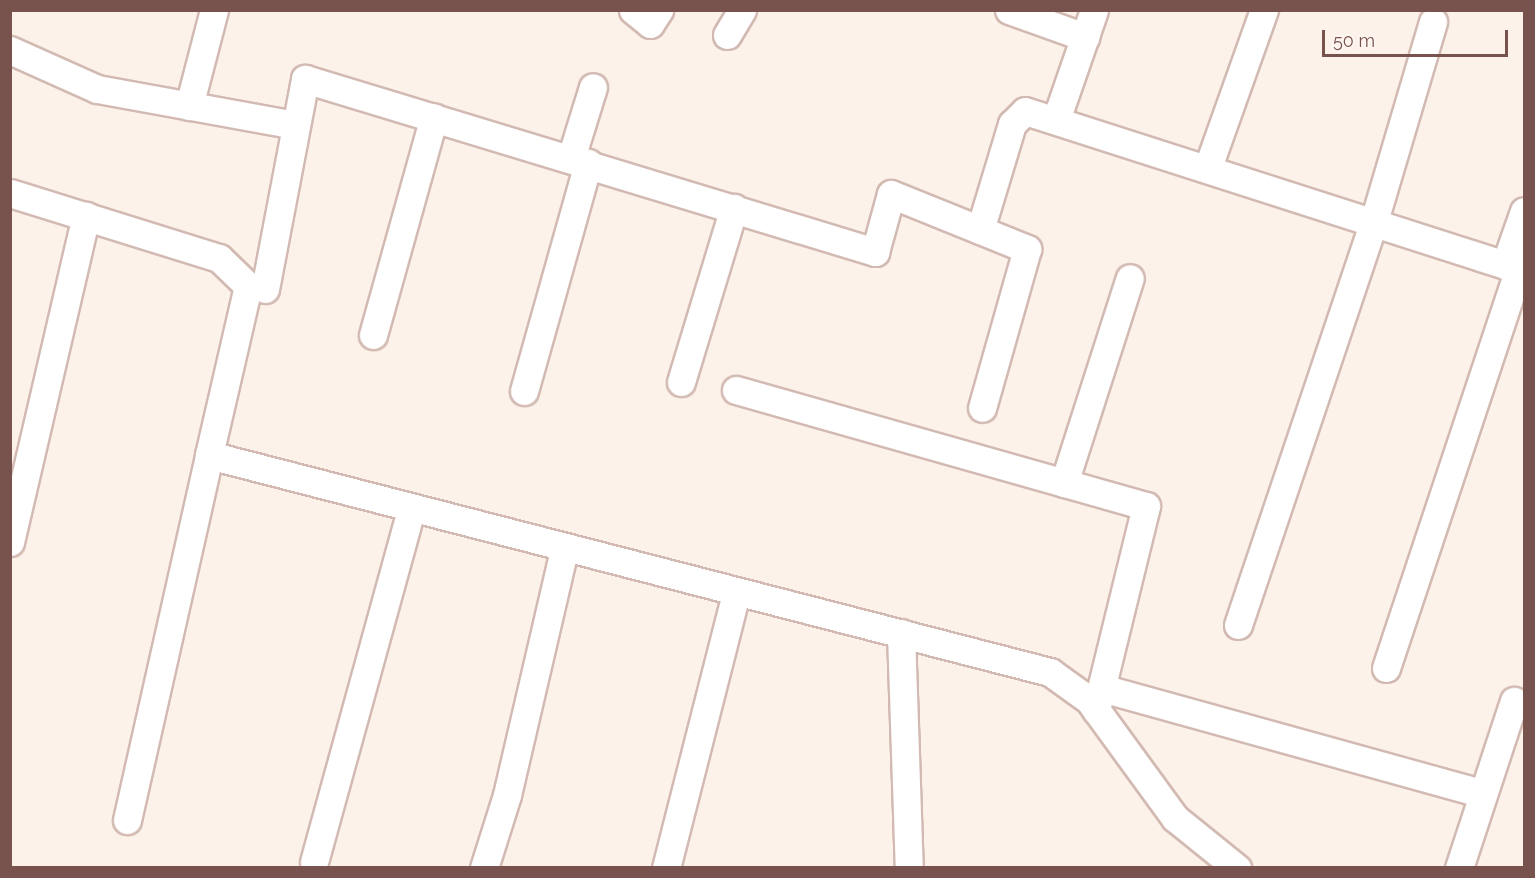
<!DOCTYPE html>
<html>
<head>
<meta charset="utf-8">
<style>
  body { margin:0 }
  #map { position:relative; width:1535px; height:878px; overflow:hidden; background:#fcf2ea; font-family:Raleway,sans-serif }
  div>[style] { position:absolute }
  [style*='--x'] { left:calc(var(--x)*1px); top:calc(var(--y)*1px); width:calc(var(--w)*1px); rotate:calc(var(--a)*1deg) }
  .roads { filter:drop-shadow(2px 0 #d2bab2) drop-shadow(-2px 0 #d2bab2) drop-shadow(0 2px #d2bab2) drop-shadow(0 -2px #d2bab2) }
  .minor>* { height:27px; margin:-13.5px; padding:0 13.5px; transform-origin:13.5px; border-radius:13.5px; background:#fff }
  span { translate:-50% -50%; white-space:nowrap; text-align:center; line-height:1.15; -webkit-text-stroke:4.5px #fff6f1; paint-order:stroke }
  .frame { position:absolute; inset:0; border:12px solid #78534d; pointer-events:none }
  .scale { position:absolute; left:1322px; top:30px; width:186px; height:27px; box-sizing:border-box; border:3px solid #78534d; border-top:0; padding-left:8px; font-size:18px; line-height:21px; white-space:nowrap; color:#78534d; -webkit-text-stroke:4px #fff6f1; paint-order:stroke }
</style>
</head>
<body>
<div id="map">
  <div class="roads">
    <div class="minor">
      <i style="--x:633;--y:10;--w:22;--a:39"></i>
      <i style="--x:650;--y:24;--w:17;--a:-57"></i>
      <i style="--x:1009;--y:10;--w:81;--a:19.6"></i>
      <i style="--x:727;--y:35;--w:29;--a:-59"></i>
      <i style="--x:10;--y:50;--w:95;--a:24.1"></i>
      <i style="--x:97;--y:89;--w:202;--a:10.3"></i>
      <i style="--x:189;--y:106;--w:99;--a:-75.4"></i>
      <i style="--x:1057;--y:117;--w:113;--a:-70.9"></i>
      <i style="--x:571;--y:158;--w:74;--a:-72.8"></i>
      <i style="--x:1208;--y:167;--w:167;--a:-70.4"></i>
      <i style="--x:10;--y:193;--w:219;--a:17.3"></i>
      <i style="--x:219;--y:258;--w:40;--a:44"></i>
      <i style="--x:248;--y:286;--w:173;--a:103"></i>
      <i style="--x:209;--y:455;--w:869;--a:14.47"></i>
      <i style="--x:1050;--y:672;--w:48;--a:35.7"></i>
      <i style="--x:1089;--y:700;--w:146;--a:53.9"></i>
      <i style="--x:1175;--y:818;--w:80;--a:38.9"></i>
      <i style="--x:980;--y:230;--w:111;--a:-73.2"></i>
      <i style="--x:1012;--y:124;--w:18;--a:-45"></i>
      <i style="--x:1025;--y:111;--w:524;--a:17.78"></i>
      <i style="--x:1505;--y:265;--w:57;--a:-70.6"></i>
      <i style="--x:265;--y:289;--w:214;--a:-79.2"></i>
      <i style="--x:305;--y:79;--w:596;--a:16.88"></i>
      <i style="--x:875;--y:252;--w:60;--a:-74.6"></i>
      <i style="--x:891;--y:194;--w:147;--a:22"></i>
      <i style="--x:1027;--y:249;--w:165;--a:105.8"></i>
      <i style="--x:373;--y:335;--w:226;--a:-74.4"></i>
      <i style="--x:681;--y:382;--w:182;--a:-73.1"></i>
      <i style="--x:736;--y:390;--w:426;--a:15.8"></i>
      <i style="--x:1146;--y:506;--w:210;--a:103.8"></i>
      <i style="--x:524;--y:391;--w:237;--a:-74.3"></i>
      <i style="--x:1064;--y:483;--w:215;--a:-72.2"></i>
      <i style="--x:10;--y:542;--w:335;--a:-76.9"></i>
      <i style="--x:1238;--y:625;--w:426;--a:-71.4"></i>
      <i style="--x:1374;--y:221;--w:208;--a:-73.5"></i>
      <i style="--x:901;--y:633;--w:235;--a:88.1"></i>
      <i style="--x:1386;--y:668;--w:421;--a:-71.6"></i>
      <i style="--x:1102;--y:688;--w:393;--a:15.5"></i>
      <i style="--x:127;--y:820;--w:374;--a:-77.3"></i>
      <i style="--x:314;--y:862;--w:364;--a:-74.6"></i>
      <i style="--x:484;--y:868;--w:77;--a:-72.5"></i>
      <i style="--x:507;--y:795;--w:252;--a:-76.9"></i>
      <i style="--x:666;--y:868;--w:283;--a:-75.7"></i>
      <i style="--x:1459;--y:868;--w:176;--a:-71.8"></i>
    </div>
  </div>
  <div class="frame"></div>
  <div class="scale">50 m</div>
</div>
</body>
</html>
